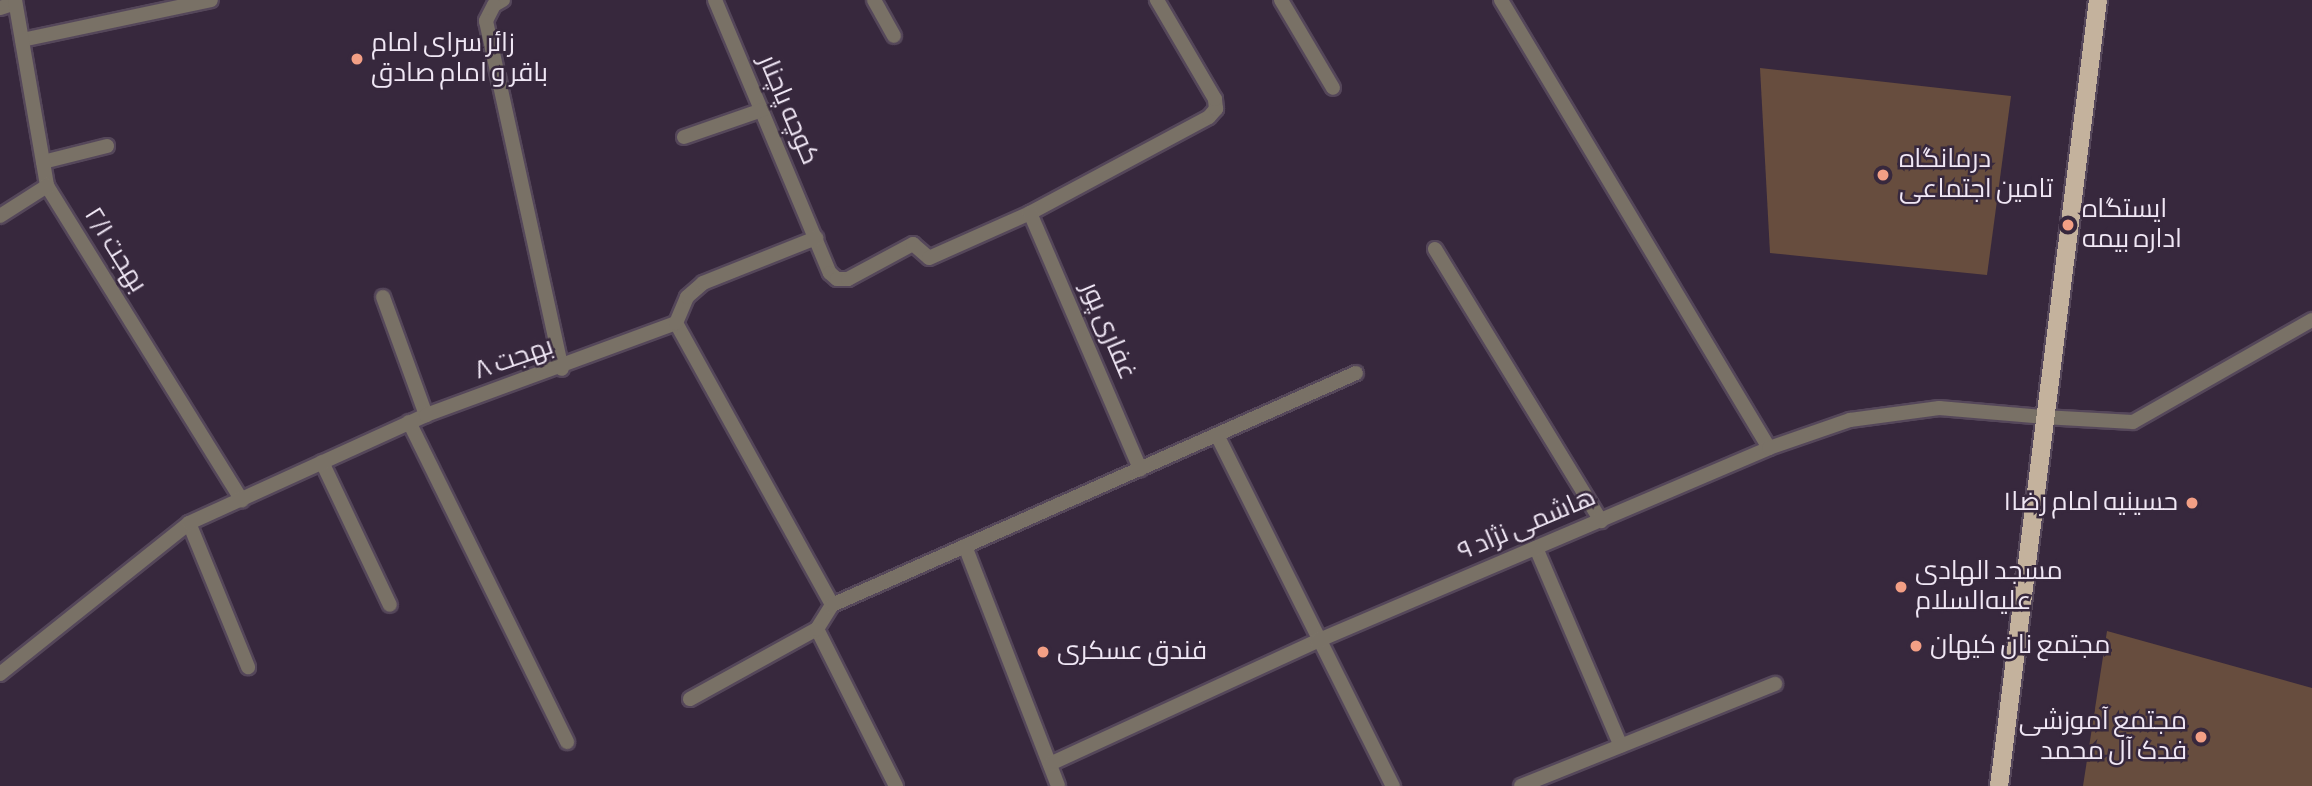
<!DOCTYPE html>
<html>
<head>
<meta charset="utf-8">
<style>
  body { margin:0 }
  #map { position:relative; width:2312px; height:786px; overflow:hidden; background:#37283d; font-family:"Alegreya Sans",Cairo,sans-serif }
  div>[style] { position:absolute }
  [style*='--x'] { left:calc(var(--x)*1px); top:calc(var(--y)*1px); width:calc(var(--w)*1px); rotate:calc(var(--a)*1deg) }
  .building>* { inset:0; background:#674d3e }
  .roads { filter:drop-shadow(2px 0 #55475a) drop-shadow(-2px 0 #55475a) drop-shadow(0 2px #55475a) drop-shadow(0 -2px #55475a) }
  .service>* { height:14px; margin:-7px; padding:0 7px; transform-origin:7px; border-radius:7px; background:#797166 }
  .minor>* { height:14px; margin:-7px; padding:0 7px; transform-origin:7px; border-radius:7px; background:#797166 }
  .tertiary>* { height:14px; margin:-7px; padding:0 7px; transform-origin:7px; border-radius:7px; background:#797166 }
  .primary>* { height:18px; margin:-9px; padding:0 9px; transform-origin:9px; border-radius:9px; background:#c4b29d }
  .dots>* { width:19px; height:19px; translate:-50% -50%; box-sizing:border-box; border:4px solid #37283d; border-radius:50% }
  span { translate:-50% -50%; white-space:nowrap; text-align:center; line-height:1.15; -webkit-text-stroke:5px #37283d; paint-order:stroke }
  .poi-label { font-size:26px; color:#f0e7f5 }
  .left { translate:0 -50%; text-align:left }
  .right { translate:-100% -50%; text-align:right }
  .street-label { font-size:26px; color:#f0e7f5 }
</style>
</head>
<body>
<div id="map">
  <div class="building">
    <i style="clip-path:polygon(1760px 68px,2011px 96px,1987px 275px,1770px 253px)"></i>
    <i style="clip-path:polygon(2107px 631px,2312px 688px,2312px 786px,2083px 786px)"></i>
  </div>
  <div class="roads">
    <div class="service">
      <i style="--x:0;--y:8;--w:16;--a:-18"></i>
      <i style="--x:22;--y:40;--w:193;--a:-11.9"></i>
      <i style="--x:43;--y:162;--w:66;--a:-14"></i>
    </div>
    <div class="minor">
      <i style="--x:15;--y:0;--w:189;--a:80.2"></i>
      <i style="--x:47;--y:186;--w:370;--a:58.2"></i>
      <i style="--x:503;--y:0;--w:10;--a:151"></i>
      <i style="--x:494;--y:5;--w:18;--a:117"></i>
      <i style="--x:486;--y:21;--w:356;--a:77.7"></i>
      <i style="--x:715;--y:0;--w:296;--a:67.2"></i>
      <i style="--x:830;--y:273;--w:9;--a:41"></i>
      <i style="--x:837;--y:279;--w:11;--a:0"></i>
      <i style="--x:848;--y:279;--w:74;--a:-28.3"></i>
      <i style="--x:913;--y:244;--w:21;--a:41"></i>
      <i style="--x:929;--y:258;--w:111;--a:-24"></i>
      <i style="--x:1030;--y:213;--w:203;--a:-28.2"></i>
      <i style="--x:1209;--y:117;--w:11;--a:-49"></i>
      <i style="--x:1216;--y:109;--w:10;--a:-96"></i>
      <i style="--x:1215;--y:99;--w:115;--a:-120.4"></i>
      <i style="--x:874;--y:0;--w:41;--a:60.9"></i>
      <i style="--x:1281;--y:0;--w:102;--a:59.4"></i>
      <i style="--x:1501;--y:0;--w:522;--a:59.11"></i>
      <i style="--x:684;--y:137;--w:83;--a:-19.1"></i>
      <i style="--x:1030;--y:213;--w:279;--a:66.7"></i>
      <i style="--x:0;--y:216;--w:56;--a:-32.6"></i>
      <i style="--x:1435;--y:249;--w:319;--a:58.6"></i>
      <i style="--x:383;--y:297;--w:126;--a:70"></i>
      <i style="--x:676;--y:323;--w:322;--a:61"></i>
      <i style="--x:409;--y:422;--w:357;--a:63.7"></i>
      <i style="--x:1217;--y:435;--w:393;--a:63.4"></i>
      <i style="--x:322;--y:462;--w:158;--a:64.6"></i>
      <i style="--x:189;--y:523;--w:156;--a:67.7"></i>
      <i style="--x:965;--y:546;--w:257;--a:68.8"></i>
      <i style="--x:1536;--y:548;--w:215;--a:66.8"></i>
      <i style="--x:817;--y:629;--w:176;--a:63.3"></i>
      <i style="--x:0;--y:674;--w:242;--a:-38.6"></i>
      <i style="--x:189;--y:523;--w:260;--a:-24.5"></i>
      <i style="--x:426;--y:415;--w:266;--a:-20.2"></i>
      <i style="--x:676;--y:323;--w:28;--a:-67"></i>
      <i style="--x:687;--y:297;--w:21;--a:-41"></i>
      <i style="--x:703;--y:283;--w:122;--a:-21.7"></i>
      <i style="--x:690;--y:699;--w:145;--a:-28.9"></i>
      <i style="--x:817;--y:629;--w:28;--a:-58"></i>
      <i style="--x:832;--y:605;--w:573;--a:-23.88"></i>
      <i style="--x:1050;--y:764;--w:294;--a:-24.7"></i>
      <i style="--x:1317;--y:641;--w:491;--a:-23.1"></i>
      <i style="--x:1769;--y:448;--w:86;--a:-19.1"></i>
      <i style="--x:1850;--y:420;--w:90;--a:-7.7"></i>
      <i style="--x:1939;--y:408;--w:104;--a:4.9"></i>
      <i style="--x:1521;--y:786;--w:274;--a:-21.9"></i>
    </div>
    <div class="tertiary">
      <i style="--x:2043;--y:417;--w:90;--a:3.2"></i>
      <i style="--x:2133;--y:422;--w:206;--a:-29.7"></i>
    </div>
    <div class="primary">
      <i style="--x:1999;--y:786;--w:792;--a:-82.82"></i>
    </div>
  </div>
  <div class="dots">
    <i style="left:357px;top:59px;background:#f39f85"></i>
    <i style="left:1883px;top:175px;background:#f39f85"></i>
    <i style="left:2068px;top:225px;background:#f39f85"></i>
    <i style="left:2192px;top:503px;background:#f39f85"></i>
    <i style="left:1901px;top:587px;background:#f39f85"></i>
    <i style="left:1916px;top:646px;background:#f39f85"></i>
    <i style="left:1043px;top:652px;background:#f39f85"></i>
    <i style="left:2201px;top:737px;background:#f39f85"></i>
  </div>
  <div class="poi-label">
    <span class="left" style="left:371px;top:59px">زائر سرای امام<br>باقر و امام صادق</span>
    <span class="left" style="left:1899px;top:175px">درمانگاه<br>تامین اجتماعی</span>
    <span class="left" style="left:2082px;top:225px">ایستگاه<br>اداره بیمه</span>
    <span class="right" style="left:2178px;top:503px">حسینیه امام رضا۱</span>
    <span class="left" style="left:1915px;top:587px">مسجد الهادی<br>علیه‌السلام</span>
    <span class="left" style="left:1930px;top:646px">مجتمع نان کیهان</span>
    <span class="left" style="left:1057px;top:652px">فندق عسکری</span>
    <span class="right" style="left:2187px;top:737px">مجتمع آموزشی<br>فدک آل محمد</span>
  </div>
  <div class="street-label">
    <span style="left:788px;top:110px;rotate:67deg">کوچه پاچنار</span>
    <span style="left:115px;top:250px;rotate:58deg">بهجت ۲/۱</span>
    <span style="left:1108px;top:331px;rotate:67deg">غفاری پور</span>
    <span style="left:514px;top:359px;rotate:-19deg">بهجت ۸</span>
    <span style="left:1527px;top:525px;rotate:-23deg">هاشمی نژاد ۹</span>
  </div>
</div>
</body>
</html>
